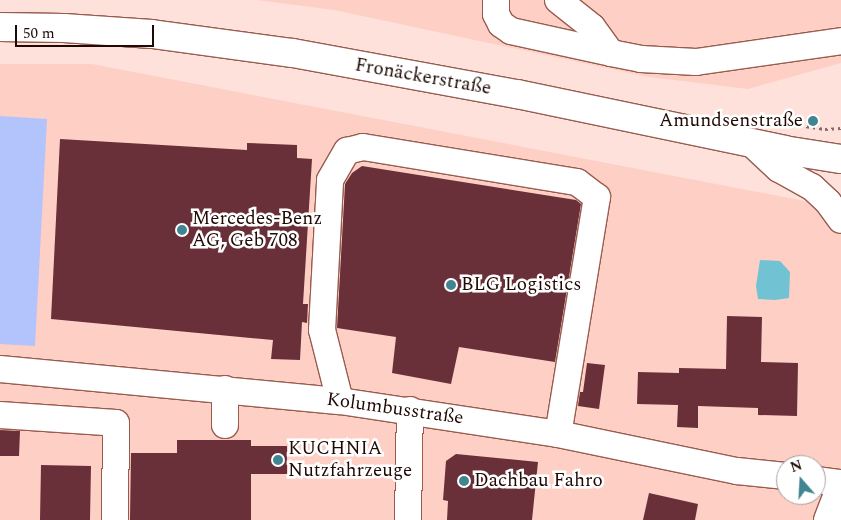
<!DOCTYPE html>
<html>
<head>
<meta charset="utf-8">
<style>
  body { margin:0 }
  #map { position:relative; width:841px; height:520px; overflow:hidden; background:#fee1db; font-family:Spectral,serif }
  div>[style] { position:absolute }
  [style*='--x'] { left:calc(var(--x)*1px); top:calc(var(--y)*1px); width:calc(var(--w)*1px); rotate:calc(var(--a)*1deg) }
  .built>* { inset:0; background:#fecfc5 }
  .green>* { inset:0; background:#b3c3fb }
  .water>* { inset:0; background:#71c3d4 }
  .building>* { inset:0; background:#6a3039 }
  .path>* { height:3px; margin-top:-1.5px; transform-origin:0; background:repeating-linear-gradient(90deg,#866c67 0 2.5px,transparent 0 6.5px) }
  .roads { filter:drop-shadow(1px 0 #985c4f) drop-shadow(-1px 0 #985c4f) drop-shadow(0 1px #985c4f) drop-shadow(0 -1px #985c4f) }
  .minor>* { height:26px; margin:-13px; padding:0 13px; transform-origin:13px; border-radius:13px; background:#fff }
  .major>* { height:28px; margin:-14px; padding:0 14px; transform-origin:14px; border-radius:14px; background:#fff }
  .dots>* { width:14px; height:14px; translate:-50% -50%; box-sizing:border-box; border:2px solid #fff; border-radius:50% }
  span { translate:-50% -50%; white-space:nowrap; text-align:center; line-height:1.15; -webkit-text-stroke:5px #fff; paint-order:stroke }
  .street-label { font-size:19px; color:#200905 }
  .poi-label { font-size:19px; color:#200905 }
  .right { translate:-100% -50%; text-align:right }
  .left { translate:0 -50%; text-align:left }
  .north { position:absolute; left:776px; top:455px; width:50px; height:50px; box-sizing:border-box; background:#fff; border:1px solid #a69d9b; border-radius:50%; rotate:341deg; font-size:14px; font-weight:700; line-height:20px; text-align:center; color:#200905 }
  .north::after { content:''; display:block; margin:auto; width:18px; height:22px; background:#408592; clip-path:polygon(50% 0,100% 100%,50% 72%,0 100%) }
  .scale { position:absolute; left:15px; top:25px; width:139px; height:22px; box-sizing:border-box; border:2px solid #200905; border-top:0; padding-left:6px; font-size:15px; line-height:18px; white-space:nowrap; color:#200905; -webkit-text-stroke:4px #fff; paint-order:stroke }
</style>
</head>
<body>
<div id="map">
  <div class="built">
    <i style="clip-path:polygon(257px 0,841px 0,841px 63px,748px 89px,649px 77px,334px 10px)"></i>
    <i style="clip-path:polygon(evenodd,0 64px,92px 64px,841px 208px,841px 520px,0 520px,0 64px,786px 465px,816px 465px,816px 495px,786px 495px,786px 465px)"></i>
  </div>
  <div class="green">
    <i style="clip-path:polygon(0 116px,47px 119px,35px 346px,0 344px)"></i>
  </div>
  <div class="water">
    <i style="clip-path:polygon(760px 260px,780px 261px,790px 272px,789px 298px,775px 300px,758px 299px,756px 286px)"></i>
  </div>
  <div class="building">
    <i style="clip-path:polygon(60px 139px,247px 150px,247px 143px,297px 145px,297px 158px,312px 159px,303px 304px,308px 304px,307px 323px,302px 322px,300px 360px,271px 359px,273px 340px,51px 319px)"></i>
    <i style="clip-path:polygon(362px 166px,576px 200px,581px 204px,555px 362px,459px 347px,451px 384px,392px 373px,396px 337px,337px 328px,345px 184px,352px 173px)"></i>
    <i style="clip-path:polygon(727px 316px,762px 317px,761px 362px,798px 363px,797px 416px,758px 415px,758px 408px,698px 406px,698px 428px,677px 427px,678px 405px,637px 404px,638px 372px,679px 373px,679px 368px,726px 369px)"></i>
    <i style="clip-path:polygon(587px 363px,605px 365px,599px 409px,578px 406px,580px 392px,583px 392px)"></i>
    <i style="clip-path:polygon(0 430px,20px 431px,19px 456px,0 456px)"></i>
    <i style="clip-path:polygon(177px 440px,251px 440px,251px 446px,287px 446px,287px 474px,251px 474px,251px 520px,130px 520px,131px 453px,177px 453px)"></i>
    <i style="clip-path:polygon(456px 454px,538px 462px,532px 520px,447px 520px,448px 501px,443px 500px,446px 461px)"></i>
    <i style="clip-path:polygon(41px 465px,91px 466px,90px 520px,40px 520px)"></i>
    <i style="clip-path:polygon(649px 493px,698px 504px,695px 520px,643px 520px)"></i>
  </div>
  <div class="path">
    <i style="--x:755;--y:119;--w:71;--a:8.1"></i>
    <i style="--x:825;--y:129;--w:16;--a:-4"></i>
  </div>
  <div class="roads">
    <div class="minor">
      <i style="--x:496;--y:0;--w:14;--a:90"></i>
      <i style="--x:496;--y:14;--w:11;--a:63"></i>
      <i style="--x:501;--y:24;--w:12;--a:35"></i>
      <i style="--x:511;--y:31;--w:102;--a:12.4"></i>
      <i style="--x:558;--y:0;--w:43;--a:38.5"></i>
      <i style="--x:592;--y:27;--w:32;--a:54"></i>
      <i style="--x:611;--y:53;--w:31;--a:11"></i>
      <i style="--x:641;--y:59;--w:55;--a:3.1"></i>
      <i style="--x:696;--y:62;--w:147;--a:-8.2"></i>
      <i style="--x:751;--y:143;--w:38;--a:43"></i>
      <i style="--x:779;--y:169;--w:38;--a:29"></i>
      <i style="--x:812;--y:187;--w:22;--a:43"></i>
      <i style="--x:828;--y:202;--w:22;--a:54"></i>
      <i style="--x:0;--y:369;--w:342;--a:5.4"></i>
      <i style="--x:340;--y:401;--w:220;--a:8.6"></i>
      <i style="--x:558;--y:434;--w:183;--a:11.7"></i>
      <i style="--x:737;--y:471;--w:49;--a:5.8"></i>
      <i style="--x:340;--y:401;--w:73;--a:-104.2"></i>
      <i style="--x:322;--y:330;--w:150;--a:-86.9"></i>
      <i style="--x:330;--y:180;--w:34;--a:-60"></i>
      <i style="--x:347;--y:151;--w:16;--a:-14"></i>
      <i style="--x:363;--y:147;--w:217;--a:9.3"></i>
      <i style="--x:577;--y:182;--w:25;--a:37"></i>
      <i style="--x:597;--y:197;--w:240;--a:99.3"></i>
      <i style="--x:0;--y:415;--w:116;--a:3.9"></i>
      <i style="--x:116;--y:423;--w:97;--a:90.6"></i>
      <i style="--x:225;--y:425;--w:36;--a:-90"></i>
      <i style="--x:816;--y:480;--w:25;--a:7"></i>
      <i style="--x:408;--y:520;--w:110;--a:-89"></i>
      <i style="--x:827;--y:520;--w:39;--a:-69"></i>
    </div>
    <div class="major">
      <i style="--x:0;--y:27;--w:64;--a:0.9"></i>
      <i style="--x:64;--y:28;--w:88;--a:3.9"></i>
      <i style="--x:152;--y:34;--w:142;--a:7.7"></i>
      <i style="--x:293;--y:53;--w:228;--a:10.4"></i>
      <i style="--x:517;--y:94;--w:273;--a:11.8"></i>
      <i style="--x:784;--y:150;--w:58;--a:9"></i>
    </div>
  </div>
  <div class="dots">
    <i style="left:813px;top:121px;background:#408592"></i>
    <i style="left:182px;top:230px;background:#408592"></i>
    <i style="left:451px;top:285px;background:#408592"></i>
    <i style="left:278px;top:460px;background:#408592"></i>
    <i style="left:464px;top:481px;background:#408592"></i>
  </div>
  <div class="street-label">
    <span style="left:423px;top:77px;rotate:10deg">Fronäckerstraße</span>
    <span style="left:395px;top:409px;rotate:8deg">Kolumbusstraße</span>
  </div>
  <div class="poi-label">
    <span class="right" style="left:803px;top:121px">Amundsenstraße</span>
    <span class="left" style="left:192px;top:230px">Mercedes-Benz<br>AG, Geb 708</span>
    <span class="left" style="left:461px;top:285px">BLG Logistics</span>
    <span class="left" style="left:288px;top:460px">KUCHNIA<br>Nutzfahrzeuge</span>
    <span class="left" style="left:474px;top:481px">Dachbau Fahro</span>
  </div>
  <div class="north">N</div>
  <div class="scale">50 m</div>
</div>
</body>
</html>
